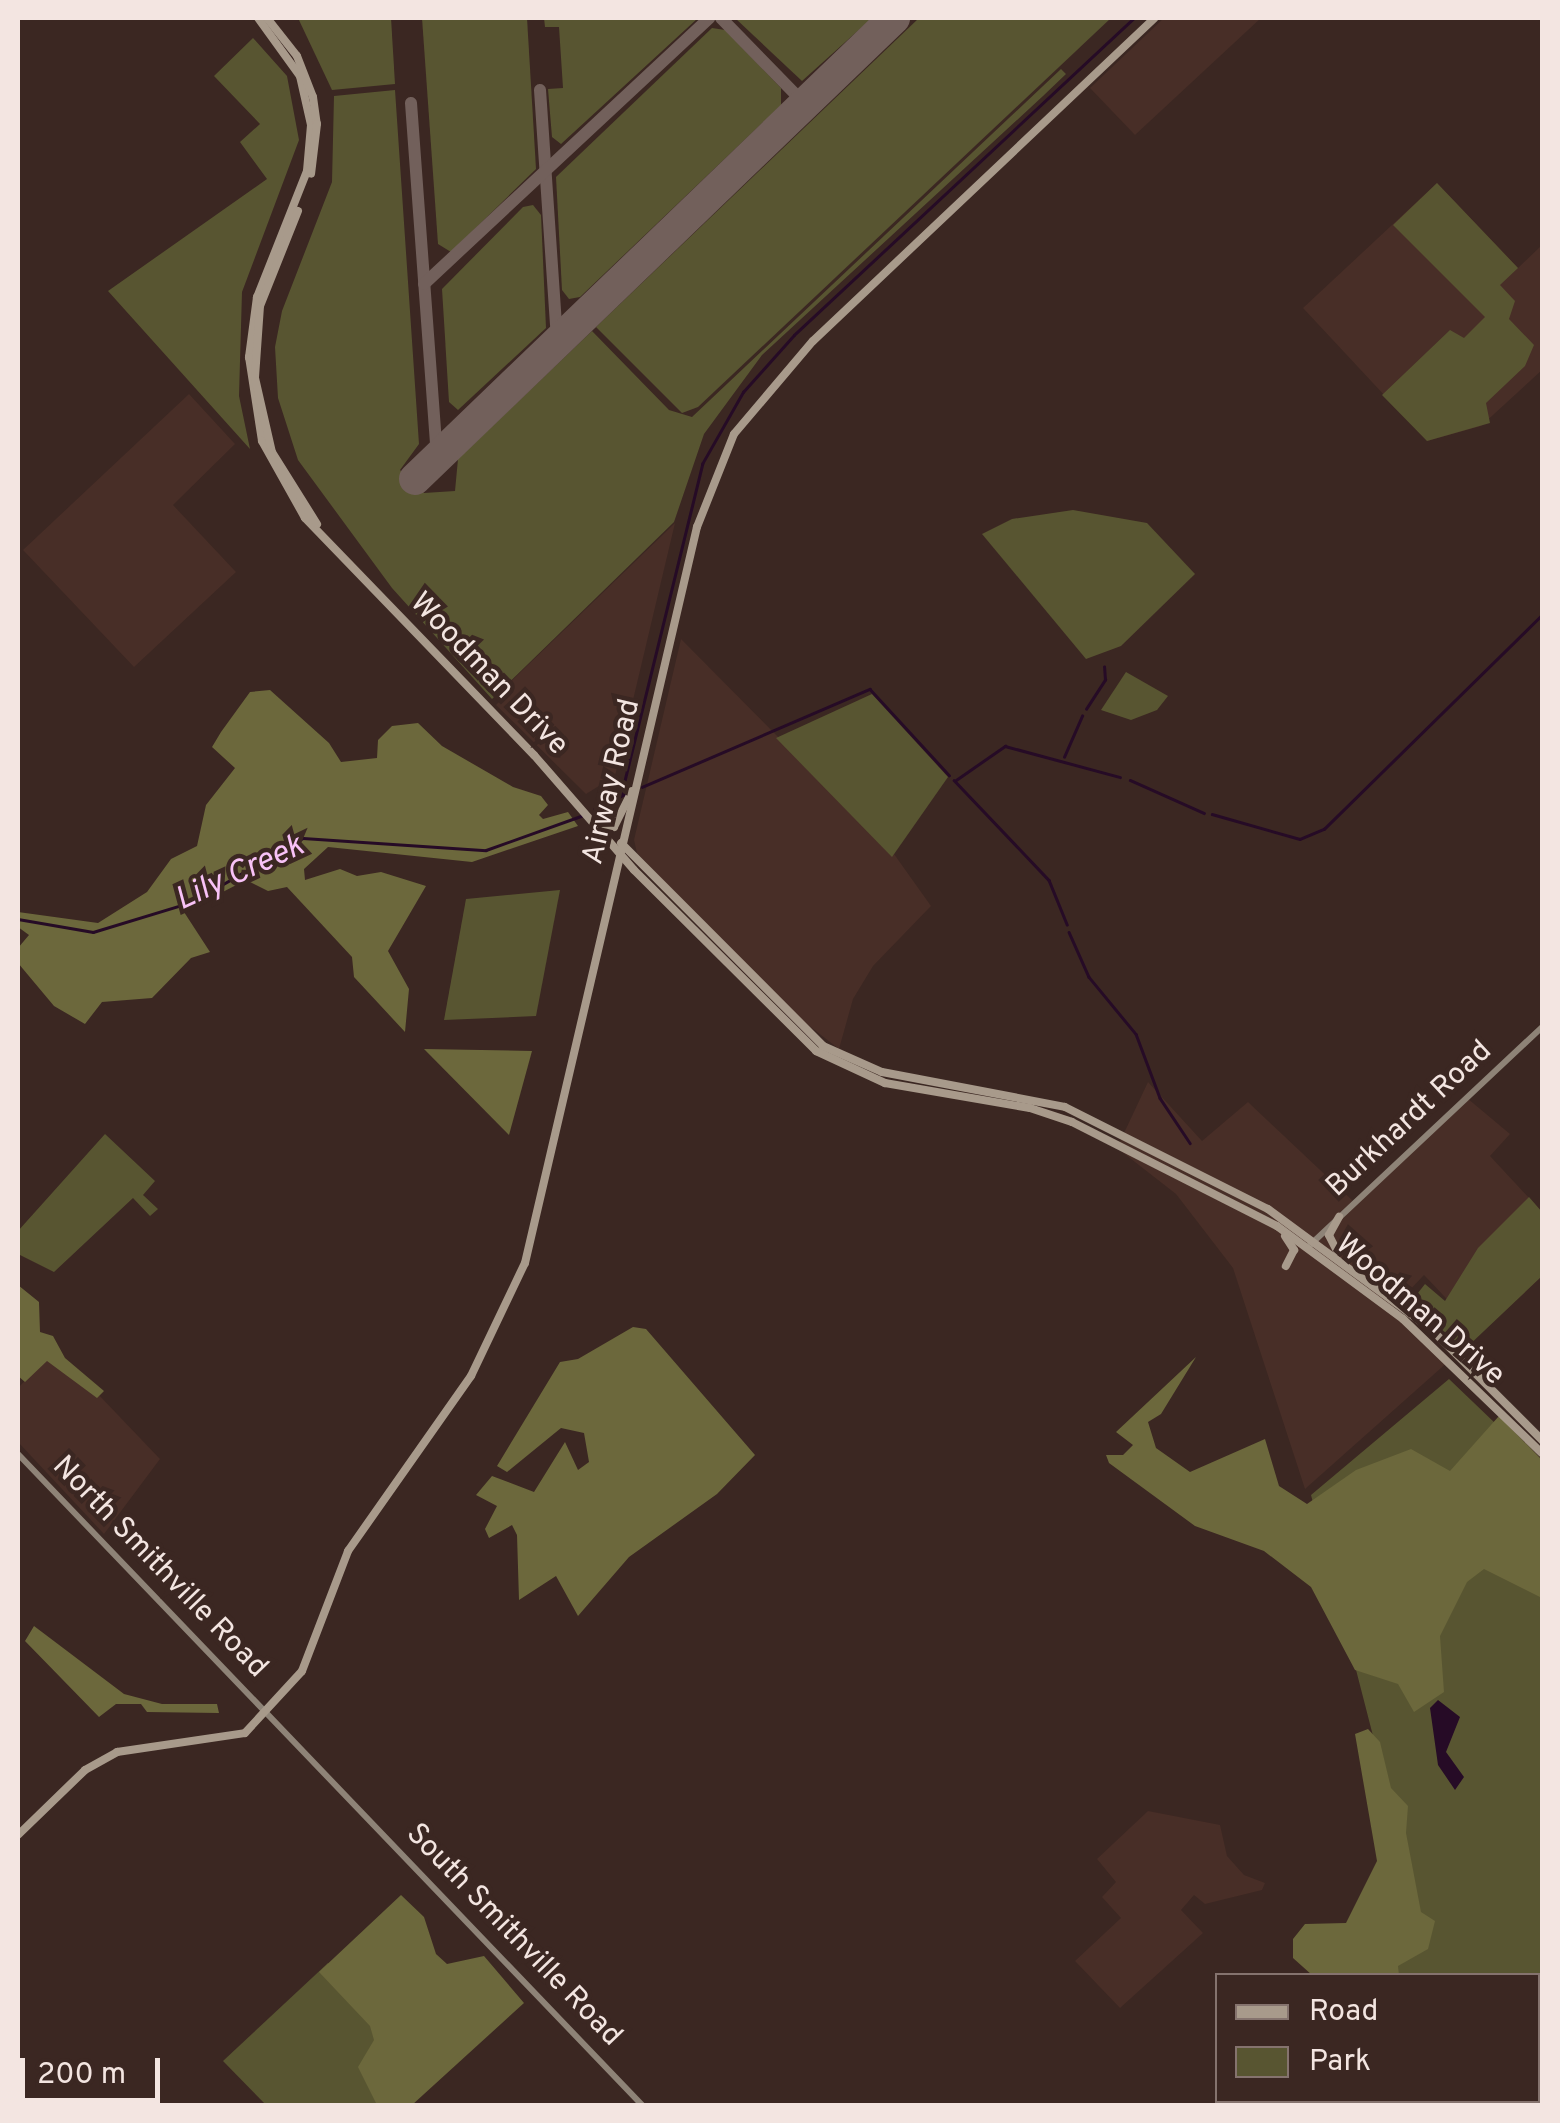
<!DOCTYPE html>
<html>
<head>
<meta charset="utf-8">
<style>
  body { margin:0 }
  #map { position:relative; width:1560px; height:2123px; overflow:hidden; background:#3b2722; font-family:Overpass,sans-serif }
  div>[style] { position:absolute }
  [style*='--x'] { left:calc(var(--x)*1px); top:calc(var(--y)*1px); width:calc(var(--w)*1px); rotate:calc(var(--a)*1deg) }
  .built>* { inset:0; background:#482e27 }
  .green>* { inset:0; background:#585531 }
  .forest>* { inset:0; background:#6c683c }
  .water>* { inset:0; background:#260b26 }
  .stream>* { height:2.5px; margin:-1.25px; padding:0 1.25px; transform-origin:1.25px; border-radius:1.25px; background:#260b26 }
  .taxiway>* { height:12px; margin:-6px; padding:0 6px; transform-origin:6px; border-radius:6px; background:#72605b }
  .runway>* { height:32px; margin:-16px; padding:0 16px; transform-origin:16px; border-radius:16px; background:#72605b }
  .secondary>* { height:6px; margin:-3px; padding:0 3px; transform-origin:3px; border-radius:3px; background:#8e8377 }
  .primary>* { height:8px; margin:-4px; padding:0 4px; transform-origin:4px; border-radius:4px; background:#a89a8b }
  span { translate:-50% -50%; white-space:nowrap; text-align:center; line-height:1.15; -webkit-text-stroke:9px #3b2722; paint-order:stroke }
  .street-label { font-size:30px; color:#f3e5e1 }
  .water-label { font-size:32px; color:#f8c2f7; font-style:italic }
  .frame { position:absolute; inset:0; border:20px solid #f3e5e1; pointer-events:none }
  .legend { position:absolute; left:1215px; top:1973px; width:325px; height:130px; box-sizing:border-box; background:#3b2722; border:2px solid #85736e; margin:0; padding:12px 18px; list-style:none; font-size:30px; color:#f3e5e1 }
  .legend li { display:flex; align-items:center; gap:20px; height:50px }
  .legend b { width:50px; border:2px solid #85736e }
  .scale { position:absolute; left:20px; top:2058px; width:140px; height:45px; box-sizing:border-box; border:5px solid #f3e5e1; border-top:0; padding-left:12px; font-size:30px; line-height:35px; white-space:nowrap; color:#f3e5e1; -webkit-text-stroke:8px #3b2722; paint-order:stroke }
</style>
</head>
<body>
<div id="map">
  <div class="built">
    <i style="clip-path:polygon(1164px 18px,1261px 18px,1135px 135px,1090px 88px)"></i>
    <i style="clip-path:polygon(1437px 183px,1518px 268px,1542px 245px,1542px 370px,1481px 426px,1427px 441px,1303px 308px)"></i>
    <i style="clip-path:polygon(189px 394px,235px 444px,173px 505px,236px 572px,134px 667px,23px 550px)"></i>
    <i style="clip-path:polygon(675px 523px,615px 776px,586px 794px,496px 705px,504px 697px,500px 692px)"></i>
    <i style="clip-path:polygon(681px 639px,894px 854px,931px 906px,873px 966px,853px 999px,839px 1049px,785px 1007px,637px 853px,634px 840px)"></i>
    <i style="clip-path:polygon(1148px 1082px,1202px 1141px,1248px 1102px,1354px 1202px,1467px 1098px,1510px 1134px,1490px 1156px,1542px 1212px,1542px 1276px,1480px 1334px,1424px 1275px,1392px 1309px,1450px 1360px,1305px 1489px,1233px 1268px,1176px 1194px,1117px 1148px)"></i>
    <i style="clip-path:polygon(55px 1349px,160px 1459px,104px 1534px,18px 1442px,18px 1388px)"></i>
    <i style="clip-path:polygon(1148px 1811px,1220px 1825px,1227px 1856px,1244px 1875px,1265px 1883px,1262px 1890px,1205px 1904px,1194px 1895px,1181px 1910px,1203px 1933px,1120px 2008px,1075px 1961px,1121px 1918px,1102px 1897px,1116px 1882px,1097px 1859px)"></i>
  </div>
  <div class="green">
    <i style="clip-path:polygon(298px 18px,391px 18px,395px 84px,332px 90px)"></i>
    <i style="clip-path:polygon(422px 18px,527px 18px,536px 169px,451px 252px,438px 244px)"></i>
    <i style="clip-path:polygon(544px 18px,698px 18px,561px 144px,552px 137px,548px 89px,563px 88px,559px 27px,545px 27px)"></i>
    <i style="clip-path:polygon(735px 18px,872px 18px,802px 81px)"></i>
    <i style="clip-path:polygon(919px 18px,1111px 18px,698px 407px,682px 413px,596px 327px)"></i>
    <i style="clip-path:polygon(712px 28px,725px 30px,781px 88px,781px 105px,580px 297px,569px 299px,562px 290px,556px 177px)"></i>
    <i style="clip-path:polygon(253px 38px,287px 76px,299px 140px,242px 292px,239px 396px,250px 449px,108px 291px,267px 179px,240px 142px,260px 124px,214px 76px)"></i>
    <i style="clip-path:polygon(1061px 69px,1066px 74px,1043px 96px,762px 355px,704px 434px,674px 522px,492px 699px,392px 588px,298px 460px,278px 398px,275px 347px,282px 311px,332px 182px,334px 96px,395px 90px,419px 444px,400px 470px,424px 493px,455px 491px,458px 459px,592px 331px,669px 410px,692px 417px)"></i>
    <i style="clip-path:polygon(1437px 183px,1518px 268px,1500px 285px,1515px 301px,1509px 319px,1534px 345px,1525px 366px,1486px 403px,1490px 423px,1427px 441px,1382px 395px,1450px 330px,1464px 338px,1485px 317px,1393px 225px)"></i>
    <i style="clip-path:polygon(533px 205px,541px 215px,546px 328px,458px 410px,449px 402px,442px 289px,523px 207px)"></i>
    <i style="clip-path:polygon(1073px 510px,1147px 523px,1195px 574px,1121px 646px,1086px 659px,982px 534px,1012px 519px)"></i>
    <i style="clip-path:polygon(1126px 672px,1168px 696px,1157px 710px,1131px 720px,1101px 710px)"></i>
    <i style="clip-path:polygon(872px 694px,948px 777px,892px 857px,776px 738px)"></i>
    <i style="clip-path:polygon(560px 890px,536px 1016px,444px 1020px,466px 899px)"></i>
    <i style="clip-path:polygon(105px 1134px,155px 1181px,143px 1195px,158px 1209px,150px 1216px,133px 1198px,54px 1272px,18px 1254px,18px 1231px)"></i>
    <i style="clip-path:polygon(1529px 1197px,1542px 1212px,1542px 1276px,1465px 1349px,1410px 1303px,1425px 1284px,1445px 1301px,1478px 1248px)"></i>
    <i style="clip-path:polygon(1449px 1379px,1542px 1468px,1542px 2105px,1452px 2101px,1538px 2100px,1538px 1976px,1390px 1975px,1397px 1829px,1311px 1495px)"></i>
    <i style="clip-path:polygon(328px 1963px,439px 2079px,411px 2105px,266px 2105px,223px 2061px)"></i>
  </div>
  <div class="forest">
    <i style="clip-path:polygon(270px 690px,329px 743px,341px 762px,377px 758px,378px 740px,392px 726px,418px 723px,442px 746px,513px 787px,541px 796px,548px 805px,539px 815px,543px 819px,568px 812px,578px 826px,472px 862px,328px 847px,304px 869px,305px 880px,340px 869px,357px 876px,381px 872px,426px 886px,388px 951px,409px 989px,405px 1032px,354px 977px,352px 957px,287px 887px,268px 891px,246px 880px,184px 912px,210px 952px,191px 958px,152px 998px,102px 1002px,85px 1024px,54px 1006px,18px 963px,18px 948px,29px 935px,18px 927px,18px 912px,98px 923px,147px 892px,171px 859px,197px 846px,206px 805px,235px 768px,212px 747px,221px 732px,250px 692px)"></i>
    <i style="clip-path:polygon(424px 1049px,532px 1051px,509px 1135px)"></i>
    <i style="clip-path:polygon(18px 1285px,39px 1302px,40px 1332px,53px 1336px,65px 1358px,104px 1391px,97px 1398px,47px 1361px,25px 1382px,18px 1376px)"></i>
    <i style="clip-path:polygon(633px 1327px,646px 1329px,755px 1455px,717px 1494px,629px 1557px,578px 1616px,556px 1576px,519px 1600px,517px 1535px,512px 1525px,489px 1538px,485px 1529px,497px 1506px,476px 1495px,492px 1476px,534px 1492px,565px 1442px,578px 1470px,589px 1462px,584px 1433px,561px 1428px,507px 1472px,497px 1466px,560px 1362px,578px 1359px)"></i>
    <i style="clip-path:polygon(1196px 1357px,1161px 1414px,1148px 1422px,1156px 1448px,1190px 1472px,1265px 1439px,1279px 1486px,1307px 1504px,1356px 1470px,1411px 1449px,1450px 1471px,1499px 1416px,1542px 1460px,1542px 1598px,1484px 1569px,1467px 1582px,1440px 1636px,1444px 1692px,1414px 1712px,1398px 1684px,1355px 1670px,1311px 1587px,1264px 1551px,1195px 1526px,1109px 1463px,1106px 1455px,1123px 1455px,1133px 1445px,1116px 1432px)"></i>
    <i style="clip-path:polygon(34px 1626px,124px 1694px,162px 1704px,217px 1704px,219px 1713px,147px 1712px,141px 1704px,116px 1704px,99px 1717px,25px 1641px)"></i>
    <i style="clip-path:polygon(1368px 1729px,1380px 1742px,1391px 1788px,1408px 1806px,1406px 1833px,1421px 1912px,1435px 1921px,1428px 1949px,1398px 1966px,1399px 1975px,1312px 1975px,1293px 1958px,1293px 1939px,1305px 1924px,1346px 1923px,1377px 1861px,1355px 1734px)"></i>
    <i style="clip-path:polygon(401px 1895px,424px 1917px,436px 1954px,447px 1964px,484px 1956px,524px 2003px,412px 2105px,377px 2105px,358px 2067px,374px 2040px,370px 2026px,319px 1972px)"></i>
  </div>
  <div class="water">
    <i style="clip-path:polygon(1438px 1700px,1460px 1717px,1446px 1752px,1464px 1777px,1455px 1790px,1438px 1765px,1430px 1708px)"></i>
  </div>
  <div class="stream">
    <i style="--x:1086;--y:709;--w:35;--a:-57"></i>
    <i style="--x:1105;--y:680;--w:13;--a:-94"></i>
    <i style="--x:1064;--y:757;--w:45;--a:-66.3"></i>
    <i style="--x:954;--y:780;--w:138;--a:46.5"></i>
    <i style="--x:1049;--y:880;--w:48;--a:67.8"></i>
    <i style="--x:956;--y:780;--w:60;--a:-34.8"></i>
    <i style="--x:1005;--y:746;--w:119;--a:15.1"></i>
    <i style="--x:1130;--y:780;--w:81;--a:24"></i>
    <i style="--x:642;--y:787;--w:248;--a:-23.3"></i>
    <i style="--x:870;--y:689;--w:117;--a:47.4"></i>
    <i style="--x:621;--y:795;--w:341;--a:-76.2"></i>
    <i style="--x:702;--y:464;--w:83;--a:-60.3"></i>
    <i style="--x:743;--y:392;--w:76;--a:-48.2"></i>
    <i style="--x:794;--y:335;--w:465;--a:-43"></i>
    <i style="--x:594;--y:809;--w:37;--a:-26"></i>
    <i style="--x:1212;--y:814;--w:91;--a:15.9"></i>
    <i style="--x:1300;--y:839;--w:26;--a:-23"></i>
    <i style="--x:1324;--y:829;--w:305;--a:-44.5"></i>
    <i style="--x:18;--y:919;--w:76;--a:9.8"></i>
    <i style="--x:93;--y:932;--w:103;--a:-16.9"></i>
    <i style="--x:192;--y:902;--w:128;--a:-30"></i>
    <i style="--x:303;--y:838;--w:183;--a:3.8"></i>
    <i style="--x:486;--y:850;--w:101;--a:-19.7"></i>
    <i style="--x:1069;--y:932;--w:49;--a:66"></i>
    <i style="--x:1089;--y:977;--w:74;--a:50.5"></i>
    <i style="--x:1136;--y:1034;--w:68;--a:69.4"></i>
    <i style="--x:1160;--y:1098;--w:54;--a:56.3"></i>
  </div>
  <div class="taxiway">
    <i style="--x:721;--y:18;--w:120;--a:45.7"></i>
    <i style="--x:540;--y:90;--w:252;--a:86.1"></i>
    <i style="--x:411;--y:103;--w:355;--a:85.8"></i>
    <i style="--x:424;--y:284;--w:390;--a:-43"></i>
  </div>
  <div class="runway">
    <i style="--x:415;--y:479;--w:665;--a:-43.9"></i>
  </div>
  <div class="secondary">
    <i style="--x:1310;--y:1245;--w:318;--a:-43.2"></i>
    <i style="--x:18;--y:1454;--w:903;--a:46.21"></i>
  </div>
  <div class="primary">
    <i style="--x:258;--y:18;--w:72;--a:54.1"></i>
    <i style="--x:300;--y:76;--w:50;--a:77.3"></i>
    <i style="--x:311;--y:125;--w:46;--a:95"></i>
    <i style="--x:307;--y:171;--w:136;--a:111.6"></i>
    <i style="--x:257;--y:297;--w:61;--a:97.6"></i>
    <i style="--x:249;--y:357;--w:85;--a:81.2"></i>
    <i style="--x:262;--y:441;--w:88;--a:60.8"></i>
    <i style="--x:305;--y:518;--w:330;--a:46"></i>
    <i style="--x:534;--y:755;--w:152;--a:49"></i>
    <i style="--x:634;--y:870;--w:257;--a:44.8"></i>
    <i style="--x:816;--y:1051;--w:76;--a:24.9"></i>
    <i style="--x:885;--y:1083;--w:147;--a:9.8"></i>
    <i style="--x:1030;--y:1108;--w:44;--a:18.4"></i>
    <i style="--x:1072;--y:1122;--w:230;--a:26.9"></i>
    <i style="--x:1277;--y:1226;--w:157;--a:36.4"></i>
    <i style="--x:1403;--y:1319;--w:193;--a:44"></i>
    <i style="--x:267;--y:18;--w:48;--a:51.7"></i>
    <i style="--x:297;--y:56;--w:44;--a:68.7"></i>
    <i style="--x:313;--y:97;--w:27;--a:82"></i>
    <i style="--x:317;--y:124;--w:50;--a:96.8"></i>
    <i style="--x:298;--y:211;--w:102;--a:111.8"></i>
    <i style="--x:260;--y:306;--w:72;--a:94"></i>
    <i style="--x:255;--y:378;--w:76;--a:77.1"></i>
    <i style="--x:272;--y:452;--w:85;--a:58"></i>
    <i style="--x:601;--y:827;--w:13;--a:0"></i>
    <i style="--x:614;--y:827;--w:40;--a:-63.4"></i>
    <i style="--x:621;--y:843;--w:286;--a:45.1"></i>
    <i style="--x:823;--y:1046;--w:64;--a:23.8"></i>
    <i style="--x:882;--y:1072;--w:186;--a:10.8"></i>
    <i style="--x:1065;--y:1107;--w:227;--a:26.7"></i>
    <i style="--x:1268;--y:1209;--w:204;--a:36.4"></i>
    <i style="--x:1432;--y:1330;--w:156;--a:45"></i>
    <i style="--x:1285;--y:1236;--w:17;--a:57"></i>
    <i style="--x:1294;--y:1250;--w:18;--a:117"></i>
    <i style="--x:1337;--y:1251;--w:18;--a:-117"></i>
    <i style="--x:1329;--y:1235;--w:21;--a:-61"></i>
    <i style="--x:18;--y:1835;--w:93;--a:-44.1"></i>
    <i style="--x:85;--y:1770;--w:37;--a:-29"></i>
    <i style="--x:117;--y:1752;--w:129;--a:-8.4"></i>
    <i style="--x:245;--y:1733;--w:84;--a:-47.4"></i>
    <i style="--x:302;--y:1671;--w:129;--a:-69"></i>
    <i style="--x:348;--y:1551;--w:214;--a:-54.9"></i>
    <i style="--x:471;--y:1376;--w:125;--a:-64.5"></i>
    <i style="--x:525;--y:1263;--w:756;--a:-76.85"></i>
    <i style="--x:697;--y:527;--w:100;--a:-68.3"></i>
    <i style="--x:734;--y:434;--w:122;--a:-49.7"></i>
    <i style="--x:813;--y:341;--w:470;--a:-43.4"></i>
  </div>
  <div class="street-label">
    <span style="left:488px;top:675px;rotate:46deg">Woodman Drive</span>
    <span style="left:613px;top:782px;rotate:-77deg">Airway Road</span>
    <span style="left:1410px;top:1120px;rotate:-43deg">Burkhardt Road</span>
    <span style="left:1419px;top:1311px;rotate:41deg">Woodman Drive</span>
    <span style="left:159px;top:1568px;rotate:46deg">North Smithville Road</span>
    <span style="left:513px;top:1936px;rotate:46deg">South Smithville Road</span>
  </div>
  <div class="water-label">
    <span style="left:240px;top:874px;rotate:-25deg">Lily Creek</span>
  </div>
  <div class="frame"></div>
  <ul class="legend">
  <li><b style="height:12px;background:#a89a8b"></b>Road</li>
  <li><b style="height:28px;background:#585531"></b>Park</li>
  </ul>
  <div class="scale">200 m</div>
</div>
</body>
</html>
